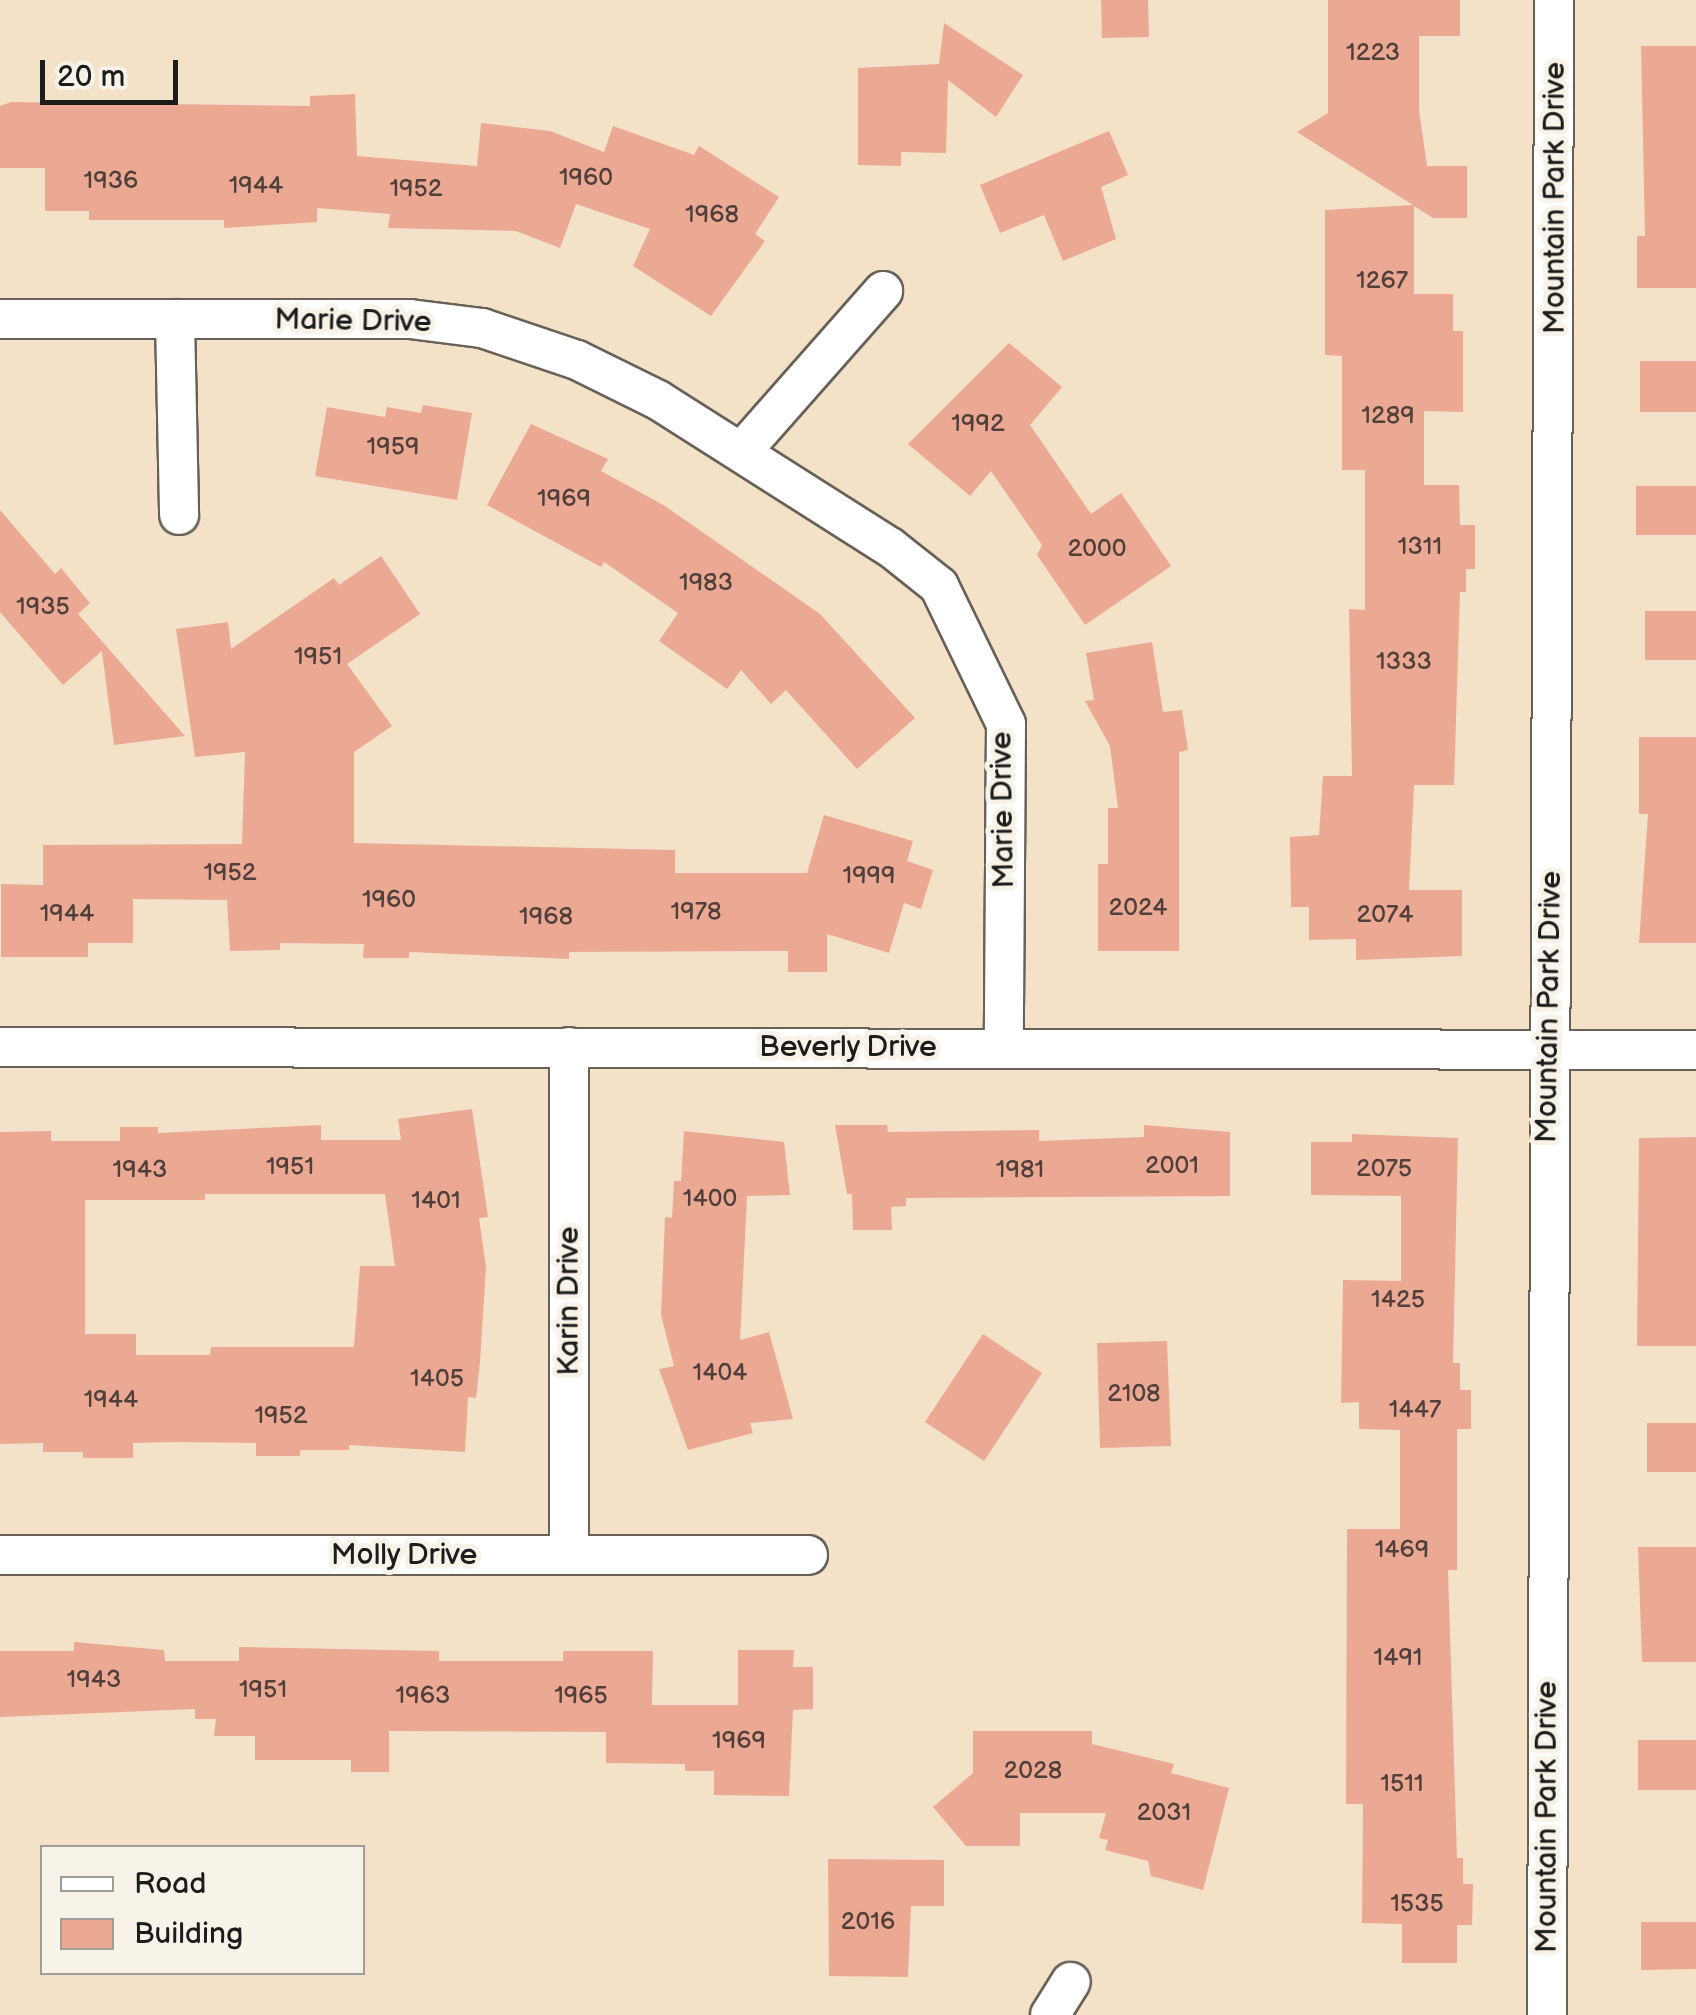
<!DOCTYPE html>
<html>
<head>
<meta charset="utf-8">
<style>
  body { margin:0 }
  #map { position:relative; width:1696px; height:2015px; overflow:hidden; background:#f3e2c8; font-family:"Balsamiq Sans",sans-serif }
  div>[style] { position:absolute }
  [style*='--x'] { left:calc(var(--x)*1px); top:calc(var(--y)*1px); width:calc(var(--w)*1px); rotate:calc(var(--a)*1deg) }
  .building>* { inset:0; background:#eba993 }
  .roads { filter:drop-shadow(2px 0 #676158) drop-shadow(-2px 0 #676158) drop-shadow(0 2px #676158) drop-shadow(0 -2px #676158) }
  .minor>* { height:38px; margin:-19px; padding:0 19px; transform-origin:19px; border-radius:19px; background:#fff }
  span { translate:-50% -50%; white-space:nowrap; text-align:center; line-height:1.15; -webkit-text-stroke:10px #f7f3e8; paint-order:stroke }
  .number-label { font-size:25px; color:#503f3a }
  .number-label span { -webkit-text-stroke-width:0 }
  .street-label { font-size:30px; color:#1c1c1c }
  .legend { position:absolute; left:40px; top:1845px; width:325px; height:130px; box-sizing:border-box; background:#f7f3e8; border:2px solid #9f9d96; margin:0; padding:12px 18px; list-style:none; font-size:30px; color:#1c1c1c }
  .legend li { display:flex; align-items:center; gap:20px; height:50px }
  .legend b { width:50px; border:2px solid #9f9d96 }
  .scale { position:absolute; left:40px; top:60px; width:138px; height:45px; box-sizing:border-box; border:5px solid #1c1c1c; border-top:0; padding-left:12px; font-size:30px; line-height:35px; white-space:nowrap; color:#1c1c1c; -webkit-text-stroke:8px #f7f3e8; paint-order:stroke }
</style>
</head>
<body>
<div id="map">
  <div class="building">
    <i style="clip-path:polygon(1101px 0,1148px 0,1149px 37px,1102px 38px)"></i>
    <i style="clip-path:polygon(1328px 0,1460px 0,1460px 36px,1419px 36px,1419px 110px,1427px 166px,1467px 166px,1467px 218px,1433px 218px,1414px 206px,1414px 294px,1453px 294px,1453px 331px,1463px 331px,1463px 412px,1424px 411px,1424px 485px,1459px 485px,1460px 525px,1475px 525px,1475px 569px,1466px 569px,1466px 592px,1460px 592px,1454px 785px,1414px 785px,1409px 890px,1462px 890px,1462px 956px,1356px 960px,1356px 939px,1309px 940px,1309px 907px,1291px 907px,1290px 837px,1319px 835px,1323px 776px,1352px 776px,1349px 609px,1365px 610px,1365px 470px,1342px 470px,1342px 356px,1325px 355px,1325px 210px,1413px 205px,1297px 132px,1328px 113px)"></i>
    <i style="clip-path:polygon(944px 23px,1023px 75px,996px 117px,948px 80px,946px 153px,901px 152px,901px 166px,858px 165px,858px 68px,939px 64px)"></i>
    <i style="clip-path:polygon(1641px 46px,1696px 46px,1696px 288px,1637px 288px,1637px 236px,1645px 236px)"></i>
    <i style="clip-path:polygon(355px 94px,357px 156px,477px 166px,481px 123px,550px 131px,604px 152px,613px 126px,694px 155px,699px 146px,779px 197px,755px 234px,765px 241px,711px 316px,633px 266px,650px 229px,576px 204px,560px 248px,516px 231px,388px 228px,390px 214px,317px 208px,317px 222px,224px 228px,224px 220px,89px 220px,89px 211px,45px 211px,45px 168px,0 168px,0 106px,11px 102px,310px 106px,310px 96px)"></i>
    <i style="clip-path:polygon(1109px 131px,1128px 175px,1101px 187px,1116px 239px,1063px 261px,1044px 215px,1000px 233px,980px 185px)"></i>
    <i style="clip-path:polygon(1009px 343px,1062px 387px,1030px 425px,1091px 514px,1121px 493px,1171px 566px,1085px 625px,1037px 555px,1042px 545px,991px 471px,970px 496px,908px 444px)"></i>
    <i style="clip-path:polygon(1640px 361px,1696px 361px,1696px 412px,1640px 412px)"></i>
    <i style="clip-path:polygon(423px 405px,472px 413px,457px 500px,315px 476px,327px 407px,385px 417px,387px 407px,421px 413px)"></i>
    <i style="clip-path:polygon(531px 424px,608px 459px,601px 471px,665px 506px,820px 614px,915px 718px,857px 769px,786px 690px,771px 704px,741px 670px,727px 689px,659px 641px,678px 613px,604px 562px,601px 567px,487px 505px)"></i>
    <i style="clip-path:polygon(1636px 486px,1696px 486px,1696px 535px,1636px 535px)"></i>
    <i style="clip-path:polygon(0 510px,55px 574px,61px 568px,90px 603px,78px 614px,185px 736px,114px 745px,102px 651px,63px 685px,0 612px)"></i>
    <i style="clip-path:polygon(381px 556px,420px 614px,347px 664px,392px 726px,354px 752px,354px 843px,675px 850px,675px 873px,807px 873px,824px 815px,913px 841px,907px 861px,933px 870px,921px 909px,904px 903px,889px 953px,827px 934px,827px 972px,788px 972px,788px 951px,569px 952px,569px 959px,409px 952px,409px 958px,363px 958px,364px 944px,280px 943px,280px 950px,230px 951px,227px 900px,133px 899px,133px 943px,88px 943px,88px 957px,1px 957px,1px 884px,43px 885px,43px 845px,242px 844px,245px 752px,195px 757px,176px 629px,228px 622px,231px 649px,334px 578px,339px 585px)"></i>
    <i style="clip-path:polygon(1645px 611px,1696px 611px,1696px 660px,1645px 660px)"></i>
    <i style="clip-path:polygon(1152px 642px,1163px 712px,1182px 710px,1188px 750px,1179px 752px,1179px 951px,1098px 951px,1098px 864px,1108px 864px,1108px 808px,1118px 808px,1110px 746px,1085px 701px,1094px 700px,1086px 653px)"></i>
    <i style="clip-path:polygon(1639px 737px,1696px 737px,1696px 943px,1639px 943px,1648px 814px,1639px 814px)"></i>
    <i style="clip-path:polygon(evenodd,472px 1109px,488px 1217px,479px 1218px,486px 1267px,480px 1362px,476px 1398px,468px 1397px,465px 1452px,349px 1445px,349px 1450px,300px 1450px,300px 1456px,256px 1456px,256px 1443px,177px 1442px,133px 1443px,133px 1458px,83px 1458px,83px 1452px,43px 1452px,43px 1443px,0 1444px,0 1132px,51px 1131px,51px 1141px,120px 1141px,120px 1127px,158px 1127px,158px 1133px,321px 1125px,321px 1140px,401px 1140px,398px 1119px,472px 1109px,205px 1194px,385px 1194px,395px 1266px,360px 1266px,354px 1347px,211px 1347px,210px 1355px,136px 1355px,136px 1334px,85px 1334px,85px 1200px,205px 1200px,205px 1194px)"></i>
    <i style="clip-path:polygon(835px 1125px,887px 1125px,888px 1132px,1039px 1130px,1039px 1141px,1144px 1137px,1144px 1125px,1230px 1132px,1230px 1196px,906px 1198px,906px 1206px,891px 1207px,892px 1230px,853px 1230px,852px 1194px,847px 1194px)"></i>
    <i style="clip-path:polygon(684px 1131px,784px 1142px,790px 1195px,747px 1196px,740px 1340px,769px 1332px,793px 1419px,750px 1423px,753px 1433px,688px 1450px,659px 1369px,674px 1366px,661px 1315px,665px 1217px,672px 1218px,674px 1181px,681px 1181px)"></i>
    <i style="clip-path:polygon(1352px 1134px,1458px 1138px,1453px 1363px,1460px 1363px,1460px 1390px,1471px 1390px,1471px 1429px,1457px 1429px,1457px 1570px,1448px 1570px,1457px 1858px,1463px 1858px,1463px 1884px,1473px 1884px,1472px 1925px,1457px 1925px,1457px 1963px,1402px 1963px,1402px 1924px,1362px 1923px,1363px 1804px,1346px 1804px,1347px 1529px,1400px 1529px,1400px 1430px,1359px 1429px,1359px 1402px,1341px 1403px,1343px 1280px,1401px 1281px,1401px 1196px,1311px 1195px,1311px 1142px,1352px 1142px)"></i>
    <i style="clip-path:polygon(1696px 1137px,1696px 1346px,1637px 1346px,1639px 1138px)"></i>
    <i style="clip-path:polygon(983px 1334px,1042px 1373px,984px 1461px,925px 1422px)"></i>
    <i style="clip-path:polygon(1167px 1341px,1171px 1446px,1100px 1448px,1097px 1343px)"></i>
    <i style="clip-path:polygon(1647px 1423px,1696px 1423px,1696px 1472px,1647px 1472px)"></i>
    <i style="clip-path:polygon(1638px 1547px,1696px 1547px,1696px 1662px,1642px 1662px)"></i>
    <i style="clip-path:polygon(74px 1642px,164px 1650px,165px 1661px,239px 1661px,239px 1647px,439px 1651px,439px 1661px,563px 1661px,563px 1651px,653px 1651px,652px 1705px,738px 1705px,738px 1650px,794px 1650px,793px 1667px,813px 1667px,813px 1709px,793px 1710px,789px 1796px,714px 1795px,714px 1771px,685px 1771px,685px 1764px,606px 1763px,606px 1732px,389px 1731px,389px 1772px,351px 1772px,351px 1760px,255px 1760px,255px 1736px,214px 1736px,216px 1719px,195px 1719px,195px 1709px,0 1717px,0 1651px,74px 1651px)"></i>
    <i style="clip-path:polygon(973px 1731px,1092px 1731px,1092px 1744px,1174px 1764px,1171px 1773px,1229px 1788px,1203px 1890px,1151px 1876px,1148px 1861px,1105px 1850px,1108px 1840px,1099px 1838px,1106px 1813px,1020px 1813px,1020px 1846px,966px 1846px,933px 1807px,973px 1773px)"></i>
    <i style="clip-path:polygon(1638px 1740px,1696px 1740px,1696px 1790px,1638px 1790px)"></i>
    <i style="clip-path:polygon(828px 1859px,944px 1860px,944px 1906px,911px 1906px,908px 1977px,829px 1976px)"></i>
    <i style="clip-path:polygon(1641px 1922px,1696px 1922px,1696px 1969px,1641px 1970px)"></i>
  </div>
  <div class="roads">
    <div class="minor">
      <i style="--x:0;--y:319;--w:410;--a:0"></i>
      <i style="--x:410;--y:319;--w:73;--a:7.1"></i>
      <i style="--x:482;--y:328;--w:100;--a:18.6"></i>
      <i style="--x:577;--y:360;--w:90;--a:26.3"></i>
      <i style="--x:658;--y:400;--w:275;--a:32.4"></i>
      <i style="--x:890;--y:547;--w:63;--a:38.5"></i>
      <i style="--x:939;--y:586;--w:153;--a:64.1"></i>
      <i style="--x:1006;--y:724;--w:323;--a:90.4"></i>
      <i style="--x:175;--y:319;--w:196;--a:88.8"></i>
      <i style="--x:743;--y:450;--w:212;--a:-48.6"></i>
      <i style="--x:0;--y:1047;--w:1696;--a:0.1"></i>
      <i style="--x:569;--y:1047;--w:508;--a:90"></i>
      <i style="--x:0;--y:1555;--w:808;--a:0"></i>
      <i style="--x:1050;--y:2015;--w:39;--a:-58"></i>
      <i style="--x:1547;--y:2015;--w:2015;--a:-89.8"></i>
    </div>
  </div>
  <div class="number-label">
    <span style="left:1373px;top:53px">1223</span>
    <span style="left:586px;top:178px">1960</span>
    <span style="left:111px;top:181px">1936</span>
    <span style="left:256px;top:186px">1944</span>
    <span style="left:416px;top:189px">1952</span>
    <span style="left:712px;top:215px">1968</span>
    <span style="left:1382px;top:281px">1267</span>
    <span style="left:1388px;top:416px">1289</span>
    <span style="left:978px;top:424px">1992</span>
    <span style="left:393px;top:447px">1959</span>
    <span style="left:564px;top:499px">1969</span>
    <span style="left:1420px;top:547px">1311</span>
    <span style="left:1097px;top:549px">2000</span>
    <span style="left:706px;top:583px">1983</span>
    <span style="left:43px;top:607px">1935</span>
    <span style="left:318px;top:657px">1951</span>
    <span style="left:1404px;top:662px">1333</span>
    <span style="left:230px;top:873px">1952</span>
    <span style="left:869px;top:876px">1999</span>
    <span style="left:389px;top:900px">1960</span>
    <span style="left:1138px;top:908px">2024</span>
    <span style="left:696px;top:912px">1978</span>
    <span style="left:67px;top:914px">1944</span>
    <span style="left:1385px;top:915px">2074</span>
    <span style="left:546px;top:917px">1968</span>
    <span style="left:1172px;top:1166px">2001</span>
    <span style="left:290px;top:1167px">1951</span>
    <span style="left:1384px;top:1169px">2075</span>
    <span style="left:140px;top:1170px">1943</span>
    <span style="left:1020px;top:1170px">1981</span>
    <span style="left:710px;top:1199px">1400</span>
    <span style="left:436px;top:1201px">1401</span>
    <span style="left:1398px;top:1300px">1425</span>
    <span style="left:720px;top:1373px">1404</span>
    <span style="left:437px;top:1379px">1405</span>
    <span style="left:1134px;top:1394px">2108</span>
    <span style="left:111px;top:1400px">1944</span>
    <span style="left:1415px;top:1410px">1447</span>
    <span style="left:281px;top:1416px">1952</span>
    <span style="left:1402px;top:1550px">1469</span>
    <span style="left:1398px;top:1658px">1491</span>
    <span style="left:94px;top:1680px">1943</span>
    <span style="left:263px;top:1690px">1951</span>
    <span style="left:423px;top:1696px">1963</span>
    <span style="left:581px;top:1696px">1965</span>
    <span style="left:739px;top:1741px">1969</span>
    <span style="left:1033px;top:1771px">2028</span>
    <span style="left:1402px;top:1784px">1511</span>
    <span style="left:1164px;top:1813px">2031</span>
    <span style="left:1417px;top:1904px">1535</span>
    <span style="left:868px;top:1922px">2016</span>
  </div>
  <div class="street-label">
    <span style="left:1555px;top:198px;rotate:-90deg">Mountain Park Drive</span>
    <span style="left:353px;top:321px;rotate:1deg">Marie Drive</span>
    <span style="left:1003px;top:810px;rotate:-91deg">Marie Drive</span>
    <span style="left:1549px;top:1007px;rotate:-89deg">Mountain Park Drive</span>
    <span style="left:848px;top:1047px">Beverly Drive</span>
    <span style="left:569px;top:1301px;rotate:-90deg">Karin Drive</span>
    <span style="left:404px;top:1555px">Molly Drive</span>
    <span style="left:1547px;top:1817px;rotate:-90deg">Mountain Park Drive</span>
  </div>
  <ul class="legend">
  <li><b style="height:12px;background:#fff"></b>Road</li>
  <li><b style="height:28px;background:#eba993"></b>Building</li>
  </ul>
  <div class="scale">20 m</div>
</div>
</body>
</html>
